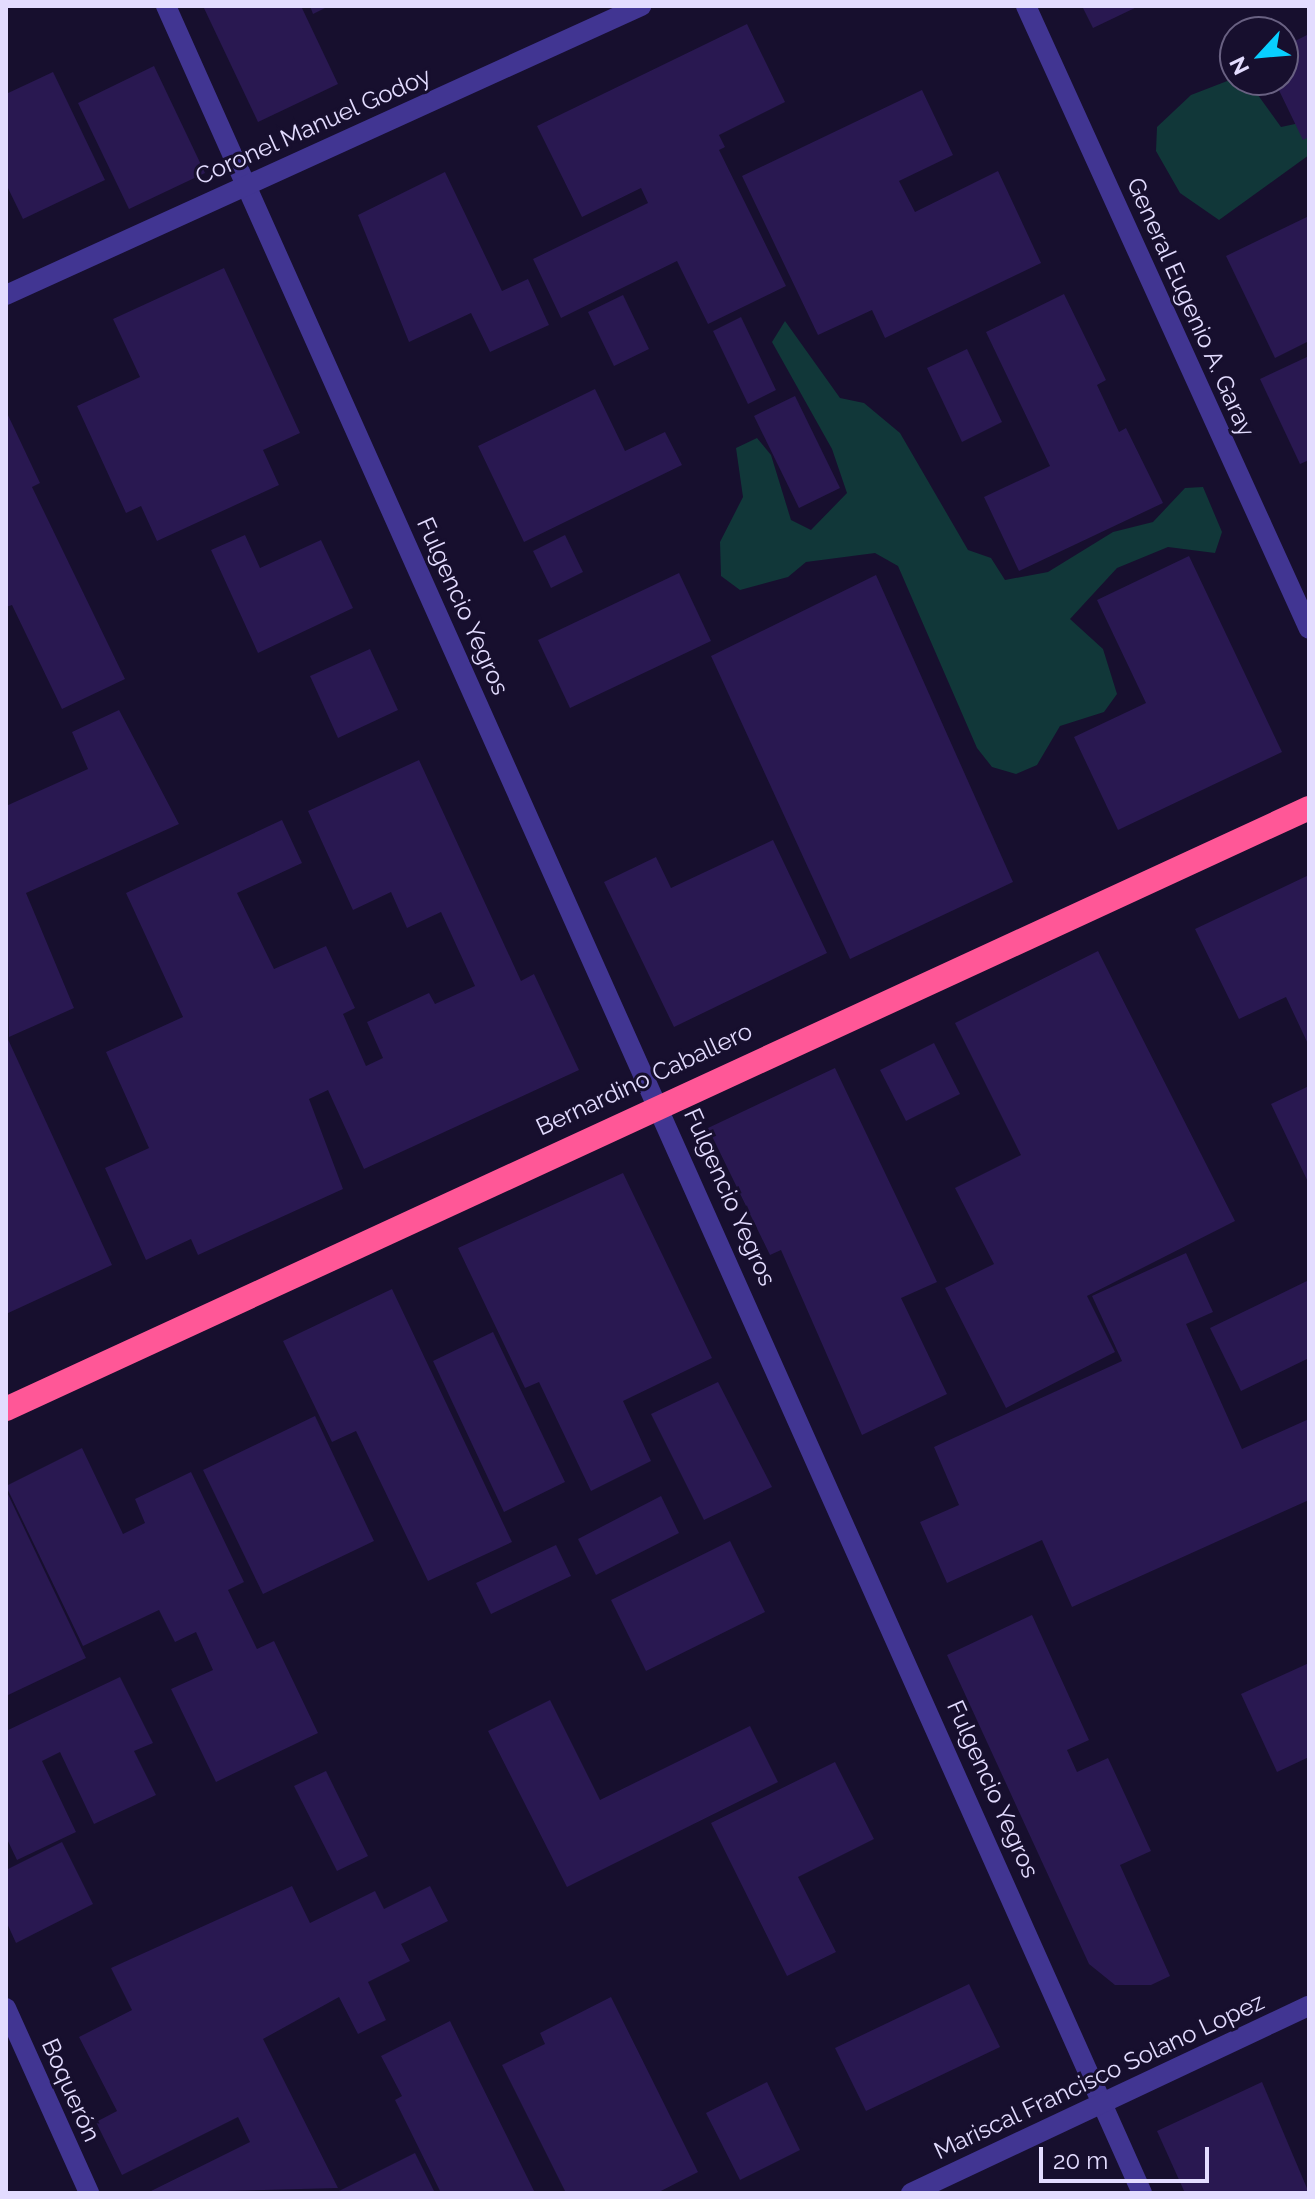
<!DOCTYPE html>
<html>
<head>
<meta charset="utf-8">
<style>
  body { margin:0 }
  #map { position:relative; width:1315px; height:2199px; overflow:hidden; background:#170f2e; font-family:Raleway,sans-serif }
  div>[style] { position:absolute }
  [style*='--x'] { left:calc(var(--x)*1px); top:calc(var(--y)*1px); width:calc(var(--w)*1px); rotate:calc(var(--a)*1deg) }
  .green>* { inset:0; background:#113739 }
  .building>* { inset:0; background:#291851 }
  .minor>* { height:20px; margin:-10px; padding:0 10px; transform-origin:10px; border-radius:10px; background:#413592 }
  .highway>* { height:24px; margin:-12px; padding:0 12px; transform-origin:12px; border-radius:12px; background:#ff5797 }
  span { translate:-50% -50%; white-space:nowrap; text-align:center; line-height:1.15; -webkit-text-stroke:6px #170f2e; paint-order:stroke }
  .street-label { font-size:24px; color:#e3dcff }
  .frame { position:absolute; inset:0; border:8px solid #e3dcff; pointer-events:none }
  .north { position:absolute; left:1219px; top:16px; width:80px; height:80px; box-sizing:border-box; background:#170f2e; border:2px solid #696182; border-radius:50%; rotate:244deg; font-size:22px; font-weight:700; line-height:32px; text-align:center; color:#e3dcff }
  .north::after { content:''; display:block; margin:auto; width:28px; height:36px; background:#08cfff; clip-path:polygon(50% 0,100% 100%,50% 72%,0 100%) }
  .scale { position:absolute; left:1039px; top:2147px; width:170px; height:36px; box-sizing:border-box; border:4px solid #e3dcff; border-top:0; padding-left:10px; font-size:24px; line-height:28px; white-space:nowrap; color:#e3dcff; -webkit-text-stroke:6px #170f2e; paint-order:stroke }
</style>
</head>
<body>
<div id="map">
  <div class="green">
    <i style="clip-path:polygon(1235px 78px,1255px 91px,1281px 127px,1309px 121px,1309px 155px,1219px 220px,1180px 193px,1156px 151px,1157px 127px,1191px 95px)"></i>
    <i style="clip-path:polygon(785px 321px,840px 398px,864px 403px,900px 433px,968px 550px,991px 558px,1005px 580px,1048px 572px,1113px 532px,1153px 522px,1185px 488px,1203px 487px,1222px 532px,1215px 553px,1168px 547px,1117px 568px,1070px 619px,1103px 649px,1117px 694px,1104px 712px,1060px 726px,1037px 765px,1016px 774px,992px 767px,977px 748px,898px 566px,875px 553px,806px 562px,788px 577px,740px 590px,721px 576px,720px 542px,743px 497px,736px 448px,757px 438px,771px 455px,791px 520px,811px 530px,847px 493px,832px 449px,772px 342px)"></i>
  </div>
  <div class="building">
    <i style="clip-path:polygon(203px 6px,301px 6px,338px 84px,258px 122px)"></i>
    <i style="clip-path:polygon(310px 6px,329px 6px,313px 14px)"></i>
    <i style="clip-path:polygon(1082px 6px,1139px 6px,1093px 28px)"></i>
    <i style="clip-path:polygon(747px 24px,785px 102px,719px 135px,725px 147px,719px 150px,786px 286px,708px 324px,677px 261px,561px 318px,533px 259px,648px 203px,641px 188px,582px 217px,537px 126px)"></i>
    <i style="clip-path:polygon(1309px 34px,1309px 137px,1303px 140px,1274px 80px,1283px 80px,1283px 47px)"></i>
    <i style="clip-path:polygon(154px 66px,205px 173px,129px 209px,78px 103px)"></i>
    <i style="clip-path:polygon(53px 72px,105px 180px,23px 219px,6px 184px,6px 94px)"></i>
    <i style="clip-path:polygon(922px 90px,953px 155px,899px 181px,915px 212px,998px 171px,1041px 263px,885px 338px,872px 310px,818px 335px,742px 176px)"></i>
    <i style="clip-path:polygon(445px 172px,502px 291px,528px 279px,549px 325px,490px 352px,471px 313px,409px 342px,358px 215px)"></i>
    <i style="clip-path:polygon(1309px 216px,1309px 341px,1275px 358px,1226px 256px)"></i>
    <i style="clip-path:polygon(224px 268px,300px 433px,263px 450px,279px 485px,157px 541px,141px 506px,126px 513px,77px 406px,140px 377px,113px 319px)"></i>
    <i style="clip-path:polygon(1064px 294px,1106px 380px,1097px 385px,1119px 432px,1126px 428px,1163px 503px,1019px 571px,984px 497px,1050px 466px,986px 332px)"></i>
    <i style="clip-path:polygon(623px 295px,649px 349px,614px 366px,588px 312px)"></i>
    <i style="clip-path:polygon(741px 317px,776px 390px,748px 404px,713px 331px)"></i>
    <i style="clip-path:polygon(967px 349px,1002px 422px,962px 442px,927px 368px)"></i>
    <i style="clip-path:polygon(1309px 356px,1309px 460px,1300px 464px,1260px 379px)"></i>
    <i style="clip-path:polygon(595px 389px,625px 451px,665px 432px,682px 465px,524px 542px,478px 446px)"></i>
    <i style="clip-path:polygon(795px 396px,840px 488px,799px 508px,754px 416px)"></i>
    <i style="clip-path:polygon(6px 411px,40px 483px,32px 487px,125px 679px,62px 709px,12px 605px,6px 607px)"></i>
    <i style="clip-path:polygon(245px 535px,260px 568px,321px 540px,353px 608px,258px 653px,211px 550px)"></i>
    <i style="clip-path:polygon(565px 535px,583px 572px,551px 588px,533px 551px)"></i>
    <i style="clip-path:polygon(1189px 556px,1282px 752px,1118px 830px,1074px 737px,1146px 703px,1097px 600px)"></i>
    <i style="clip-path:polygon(679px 573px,711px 641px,570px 708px,538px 640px)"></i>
    <i style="clip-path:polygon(876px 575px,1013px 882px,850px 959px,711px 656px)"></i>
    <i style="clip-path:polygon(370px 649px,398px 710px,338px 738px,310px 676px)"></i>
    <i style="clip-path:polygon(119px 710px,179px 824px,26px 893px,74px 1008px,9px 1037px,6px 806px,88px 769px,72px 732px)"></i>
    <i style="clip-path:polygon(419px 760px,521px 981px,534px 974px,579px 1070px,364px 1169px,328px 1090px,309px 1099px,343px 1189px,198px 1255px,191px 1239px,146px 1260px,105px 1168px,149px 1148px,106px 1052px,183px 1017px,126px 893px,282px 820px,302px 863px,237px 893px,274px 969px,326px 946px,355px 1008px,343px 1014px,366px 1066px,383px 1058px,367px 1022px,429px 993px,435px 1004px,475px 986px,441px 912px,407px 928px,391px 892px,353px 910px,308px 811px)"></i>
    <i style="clip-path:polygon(773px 840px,827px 953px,674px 1027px,604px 882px,656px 857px,671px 888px)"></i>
    <i style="clip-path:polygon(1309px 875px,1309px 1046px,1286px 997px,1239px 1019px,1195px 929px)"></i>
    <i style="clip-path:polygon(1098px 951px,1235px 1221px,1087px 1296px,1115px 1352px,1006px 1408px,945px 1288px,994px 1264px,955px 1188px,1021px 1155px,955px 1023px)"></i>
    <i style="clip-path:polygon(6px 1035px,112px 1265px,6px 1314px)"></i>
    <i style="clip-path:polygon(934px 1043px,960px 1094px,906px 1121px,880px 1070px)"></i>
    <i style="clip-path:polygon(835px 1068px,937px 1282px,901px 1298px,947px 1394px,862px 1435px,781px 1250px,770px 1255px,708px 1128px)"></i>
    <i style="clip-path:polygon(1309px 1086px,1309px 1184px,1271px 1104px)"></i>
    <i style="clip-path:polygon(623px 1173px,712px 1358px,623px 1401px,651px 1461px,591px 1491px,539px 1382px,525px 1388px,458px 1248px)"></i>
    <i style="clip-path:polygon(1186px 1253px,1213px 1312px,1186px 1324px,1242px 1449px,1309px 1419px,1309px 1500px,1072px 1607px,1042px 1540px,947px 1583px,920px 1522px,959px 1505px,934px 1447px,1122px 1361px,1092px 1296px)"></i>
    <i style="clip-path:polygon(1309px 1280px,1309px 1358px,1241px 1391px,1210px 1328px)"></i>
    <i style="clip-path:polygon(392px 1289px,512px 1542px,428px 1581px,356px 1431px,332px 1442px,283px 1341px)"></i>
    <i style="clip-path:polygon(493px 1332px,565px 1482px,504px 1512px,433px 1361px)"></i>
    <i style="clip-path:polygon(718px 1382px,772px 1487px,704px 1520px,651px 1414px)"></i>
    <i style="clip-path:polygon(315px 1416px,374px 1541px,263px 1594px,203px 1470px)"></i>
    <i style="clip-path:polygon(82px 1448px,123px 1534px,145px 1523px,135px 1499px,191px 1472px,244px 1582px,228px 1590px,257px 1649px,274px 1641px,318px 1733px,216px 1782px,171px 1689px,213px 1670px,196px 1632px,175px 1642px,159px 1610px,83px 1646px,6px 1486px)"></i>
    <i style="clip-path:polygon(6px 1490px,86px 1658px,6px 1696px)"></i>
    <i style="clip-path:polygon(661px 1496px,679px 1533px,596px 1575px,578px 1539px)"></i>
    <i style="clip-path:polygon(730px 1541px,765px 1612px,646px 1671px,611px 1600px)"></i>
    <i style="clip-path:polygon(556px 1545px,571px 1576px,491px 1614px,476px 1583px)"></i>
    <i style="clip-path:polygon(1032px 1615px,1089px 1740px,1067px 1750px,1077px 1772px,1108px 1758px,1151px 1851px,1120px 1865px,1170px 1976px,1151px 1985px,1115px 1985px,1089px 1964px,947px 1655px)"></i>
    <i style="clip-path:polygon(1309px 1663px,1309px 1757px,1277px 1772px,1241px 1694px)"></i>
    <i style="clip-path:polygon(120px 1677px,153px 1743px,134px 1751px,156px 1795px,94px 1824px,60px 1752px,42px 1761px,76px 1832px,17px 1860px,6px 1837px,6px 1731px)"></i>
    <i style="clip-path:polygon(550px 1700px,600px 1800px,750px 1726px,778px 1782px,567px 1887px,488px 1731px)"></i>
    <i style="clip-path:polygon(835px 1762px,874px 1839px,798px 1877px,836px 1952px,787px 1976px,711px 1823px)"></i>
    <i style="clip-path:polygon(326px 1771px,368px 1856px,337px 1871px,294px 1786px)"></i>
    <i style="clip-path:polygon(62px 1842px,93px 1904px,16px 1943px,6px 1921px,6px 1870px)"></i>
    <i style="clip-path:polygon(292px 1886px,310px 1923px,375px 1891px,384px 1909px,430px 1886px,448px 1921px,401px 1944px,410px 1961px,368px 1982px,386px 2020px,358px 2034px,339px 1997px,263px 2039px,338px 2188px,147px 2193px,250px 2142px,238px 2117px,122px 2175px,96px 2122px,117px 2111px,79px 2037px,132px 2010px,111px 1968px)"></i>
    <i style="clip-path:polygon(969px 1984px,1000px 2047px,866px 2111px,835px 2048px)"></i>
    <i style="clip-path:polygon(611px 1997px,698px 2172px,657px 2193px,566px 2193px,502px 2065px,545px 2044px,540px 2033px)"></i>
    <i style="clip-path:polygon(450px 2021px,470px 2062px,535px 2193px,441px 2193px,395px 2100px,402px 2096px,381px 2056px)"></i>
    <i style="clip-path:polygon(767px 2082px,800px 2150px,740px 2180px,706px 2113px)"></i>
    <i style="clip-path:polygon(1262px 2082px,1309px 2193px,1185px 2193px,1157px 2131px)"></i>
    <i style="clip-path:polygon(415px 2153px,435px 2193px,335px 2193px)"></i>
  </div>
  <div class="minor">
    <i style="--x:166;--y:6;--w:2395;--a:65.95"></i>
    <i style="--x:1026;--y:6;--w:684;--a:65.57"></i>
    <i style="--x:6;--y:295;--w:698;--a:-24.47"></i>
    <i style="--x:6;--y:2008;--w:203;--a:65.8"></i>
    <i style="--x:911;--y:2193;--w:440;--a:-25.2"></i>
  </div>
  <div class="highway">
    <i style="--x:6;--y:1409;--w:1435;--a:-24.76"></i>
  </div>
  <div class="street-label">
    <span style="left:313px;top:126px;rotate:-24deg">Coronel Manuel Godoy</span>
    <span style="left:1191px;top:307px;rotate:66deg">General Eugenio A. Garay</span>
    <span style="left:463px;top:606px;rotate:66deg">Fulgencio Yegros</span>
    <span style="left:644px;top:1079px;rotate:-25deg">Bernardino Caballero</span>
    <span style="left:730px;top:1197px;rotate:66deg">Fulgencio Yegros</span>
    <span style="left:993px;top:1789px;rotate:66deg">Fulgencio Yegros</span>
    <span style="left:1099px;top:2076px;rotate:-25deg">Mariscal Francisco Solano Lopez</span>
    <span style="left:71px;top:2090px;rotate:66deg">Boquerón</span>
  </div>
  <div class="frame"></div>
  <div class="north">N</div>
  <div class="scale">20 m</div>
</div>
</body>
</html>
